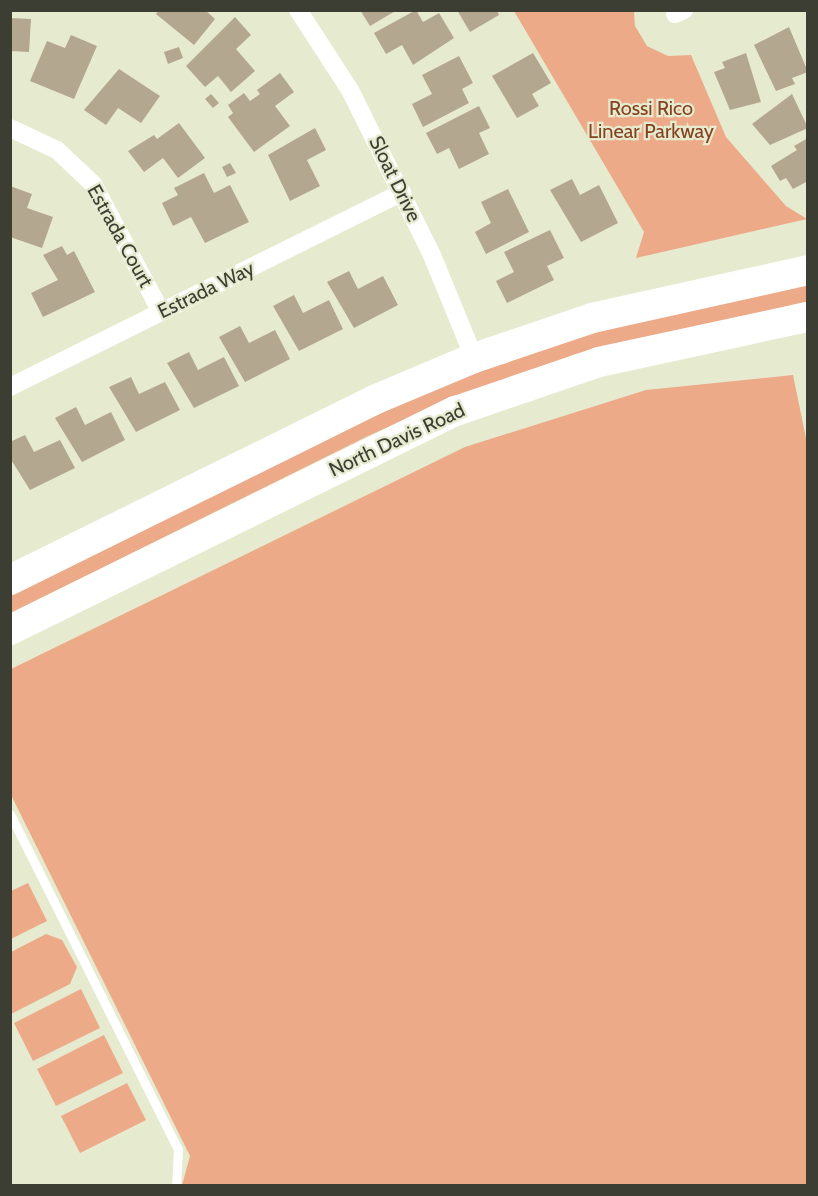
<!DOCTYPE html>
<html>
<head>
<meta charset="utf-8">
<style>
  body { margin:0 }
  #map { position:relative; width:818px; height:1196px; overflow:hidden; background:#e6eacf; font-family:Cabin,sans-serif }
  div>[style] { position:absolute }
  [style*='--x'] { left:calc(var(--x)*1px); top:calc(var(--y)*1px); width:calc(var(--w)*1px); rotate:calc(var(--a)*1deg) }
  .green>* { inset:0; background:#edaa89 }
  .building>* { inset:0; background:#b4a78f }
  .service>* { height:9px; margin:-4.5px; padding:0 4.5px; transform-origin:4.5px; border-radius:4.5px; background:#fff }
  .minor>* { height:18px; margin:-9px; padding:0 9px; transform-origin:9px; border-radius:9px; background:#fff }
  .trunk>* { height:30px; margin:-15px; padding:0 15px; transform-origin:15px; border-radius:15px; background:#fff }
  span { translate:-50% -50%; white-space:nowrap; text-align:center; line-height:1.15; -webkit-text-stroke:4.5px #e6eacf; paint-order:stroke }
  .park-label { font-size:20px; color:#85421e }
  .street-label { font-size:20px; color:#3c3e33 }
  .frame { position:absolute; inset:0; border:12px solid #3c3e33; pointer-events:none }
</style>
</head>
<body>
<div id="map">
  <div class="green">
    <i style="clip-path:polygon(514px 11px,634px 11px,635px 26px,647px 46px,668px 56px,691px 55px,726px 137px,786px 206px,807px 219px,636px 258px,644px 232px)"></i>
    <i style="clip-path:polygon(807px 284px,807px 302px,576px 354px,440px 404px,368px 436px,11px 613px,11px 594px,295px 452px,449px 382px,613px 325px)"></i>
    <i style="clip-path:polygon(793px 375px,808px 448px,807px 1185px,182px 1185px,190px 1156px,11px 795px,11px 669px,465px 447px,646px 390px)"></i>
    <i style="clip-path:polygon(28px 883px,47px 921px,11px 939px,11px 891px)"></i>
    <i style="clip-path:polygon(46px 934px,62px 940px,77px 967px,70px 984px,11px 1014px,11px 952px)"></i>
    <i style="clip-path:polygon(81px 989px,100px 1028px,33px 1061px,14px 1023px)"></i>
    <i style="clip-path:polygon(104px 1035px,123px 1073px,56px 1106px,37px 1069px)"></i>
    <i style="clip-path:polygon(127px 1083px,146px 1120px,80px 1153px,61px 1116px)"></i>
  </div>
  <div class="building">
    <i style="clip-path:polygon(159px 10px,205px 10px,215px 19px,194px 45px,156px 14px)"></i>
    <i style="clip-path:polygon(360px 10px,397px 10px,370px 26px)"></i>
    <i style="clip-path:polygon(416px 10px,423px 22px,439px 13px,454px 38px,413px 65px,402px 45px,386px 54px,374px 33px)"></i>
    <i style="clip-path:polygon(457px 10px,497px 10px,499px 15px,470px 32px)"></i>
    <i style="clip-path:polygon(235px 17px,251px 35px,236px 49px,255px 71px,231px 92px,218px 76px,205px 87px,186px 66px)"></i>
    <i style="clip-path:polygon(10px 18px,31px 19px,29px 52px,10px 51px)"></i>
    <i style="clip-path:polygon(789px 27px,808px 72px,792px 78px,795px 84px,776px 91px,754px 45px)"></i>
    <i style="clip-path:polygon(71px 35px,97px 46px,74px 99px,30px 81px,47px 41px,65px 48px)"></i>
    <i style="clip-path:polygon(179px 47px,183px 58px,168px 64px,164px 52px)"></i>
    <i style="clip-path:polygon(533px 53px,551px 83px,532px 94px,539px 106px,517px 118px,492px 76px)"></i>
    <i style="clip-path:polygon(746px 53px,761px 102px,730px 110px,714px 72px,725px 68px,722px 62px)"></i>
    <i style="clip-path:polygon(459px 56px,473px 83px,462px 89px,469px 103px,423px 127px,412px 104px,432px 94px,422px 75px)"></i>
    <i style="clip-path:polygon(119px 69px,160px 96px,141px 123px,118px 108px,106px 125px,84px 110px)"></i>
    <i style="clip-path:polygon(280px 73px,294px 92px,275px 106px,290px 126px,254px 152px,228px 117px,233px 113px,228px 105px,244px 93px,250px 101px,260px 94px,257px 90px)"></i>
    <i style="clip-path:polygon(211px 94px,219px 103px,213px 108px,205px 99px)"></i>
    <i style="clip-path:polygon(792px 94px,808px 128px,770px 145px,752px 124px)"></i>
    <i style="clip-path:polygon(479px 106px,490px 128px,479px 133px,489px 154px,459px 169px,449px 148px,437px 154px,426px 133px)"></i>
    <i style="clip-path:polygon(179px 123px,205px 158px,178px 178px,163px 158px,144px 172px,128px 151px,154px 135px,157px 139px)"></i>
    <i style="clip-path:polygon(315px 128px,326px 150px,307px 160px,320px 186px,290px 201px,268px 155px)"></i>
    <i style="clip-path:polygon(808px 138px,808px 181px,793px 189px,786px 178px,780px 181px,771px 166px,797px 150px,794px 146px)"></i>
    <i style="clip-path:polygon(230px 163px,236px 173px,227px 177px,222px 167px)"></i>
    <i style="clip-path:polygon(204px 173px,214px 193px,230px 185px,249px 222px,205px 243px,191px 217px,173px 226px,162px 203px,178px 195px,174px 188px)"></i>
    <i style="clip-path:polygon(572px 179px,580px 195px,599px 185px,618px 223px,581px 242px,550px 190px)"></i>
    <i style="clip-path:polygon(10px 186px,32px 194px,27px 208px,53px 217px,42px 248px,10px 237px)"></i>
    <i style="clip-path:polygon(508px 189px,529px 232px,486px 254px,475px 232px,491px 223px,481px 202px)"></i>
    <i style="clip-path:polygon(550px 230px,564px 258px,547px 266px,554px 280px,507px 303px,496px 281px,514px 272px,504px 252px)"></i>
    <i style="clip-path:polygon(62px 246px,67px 255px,74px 251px,95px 292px,43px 317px,31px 293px,58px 280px,43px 255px)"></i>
    <i style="clip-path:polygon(349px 271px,358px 289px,383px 276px,398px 305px,354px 328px,327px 282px)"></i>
    <i style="clip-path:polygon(294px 295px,303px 313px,329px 300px,343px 329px,299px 351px,273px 306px)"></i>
    <i style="clip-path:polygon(240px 326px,249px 343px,275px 330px,290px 359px,245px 382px,219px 337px)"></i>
    <i style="clip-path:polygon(189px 352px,198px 370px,224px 357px,239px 386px,194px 408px,167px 363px)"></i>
    <i style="clip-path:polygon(131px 377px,139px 394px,165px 382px,180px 410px,136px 432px,109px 387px)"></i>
    <i style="clip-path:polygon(76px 407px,85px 425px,111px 412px,125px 440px,82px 462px,55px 418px)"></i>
    <i style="clip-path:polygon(25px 435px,34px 452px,60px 440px,75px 468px,30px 490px,10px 458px,10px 442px)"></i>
  </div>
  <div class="service">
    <i style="--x:10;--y:814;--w:375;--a:63.4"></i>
    <i style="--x:178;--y:1149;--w:37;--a:93"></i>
  </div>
  <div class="minor">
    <i style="--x:298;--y:10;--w:95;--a:57"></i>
    <i style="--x:350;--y:90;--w:184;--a:63.6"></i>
    <i style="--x:432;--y:255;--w:111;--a:67.8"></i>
    <i style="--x:675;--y:14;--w:10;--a:-24"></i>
    <i style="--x:10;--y:128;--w:52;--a:25.1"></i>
    <i style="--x:57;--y:150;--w:50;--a:43.4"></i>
    <i style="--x:93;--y:184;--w:145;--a:62"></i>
    <i style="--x:10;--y:387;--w:438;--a:-26.4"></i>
  </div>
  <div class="trunk">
    <i style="--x:10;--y:580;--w:406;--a:-26.3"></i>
    <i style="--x:374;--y:400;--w:108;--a:-22.8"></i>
    <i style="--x:474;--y:358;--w:125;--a:-18.7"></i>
    <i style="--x:592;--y:318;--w:221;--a:-12.5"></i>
    <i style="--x:10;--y:630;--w:497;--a:-26.2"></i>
    <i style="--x:456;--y:411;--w:151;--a:-18.9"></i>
    <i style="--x:599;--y:362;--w:214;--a:-12.2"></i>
  </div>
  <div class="park-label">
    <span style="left:651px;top:120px">Rossi Rico<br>Linear Parkway</span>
  </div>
  <div class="street-label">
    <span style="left:395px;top:179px;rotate:64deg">Sloat Drive</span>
    <span style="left:120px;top:236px;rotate:61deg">Estrada Court</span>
    <span style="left:206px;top:290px;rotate:-26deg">Estrada Way</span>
    <span style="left:397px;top:440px;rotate:-25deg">North Davis Road</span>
  </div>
  <div class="frame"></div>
</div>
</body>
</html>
